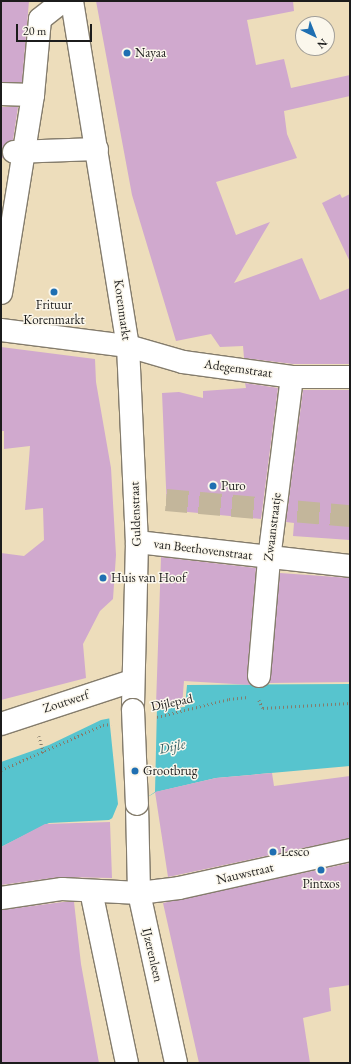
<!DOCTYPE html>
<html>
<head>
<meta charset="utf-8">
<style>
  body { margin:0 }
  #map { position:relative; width:351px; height:1064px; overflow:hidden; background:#edddbb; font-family:"EB Garamond",serif }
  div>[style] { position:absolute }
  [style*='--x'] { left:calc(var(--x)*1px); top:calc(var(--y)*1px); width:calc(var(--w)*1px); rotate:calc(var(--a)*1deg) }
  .water>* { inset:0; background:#57c4ce }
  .pier>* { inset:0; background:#edddbb }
  .building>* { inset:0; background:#d0a9ce }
  .minor-tunnel>* { height:22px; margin-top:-11px; transform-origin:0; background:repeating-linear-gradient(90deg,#c3b69b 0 22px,transparent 0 33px) }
  .path>* { height:2.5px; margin-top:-1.25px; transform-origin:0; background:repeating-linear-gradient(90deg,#847c6c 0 1px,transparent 0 4px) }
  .roads { filter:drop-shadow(1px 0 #847c6c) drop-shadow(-1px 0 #847c6c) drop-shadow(0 1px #847c6c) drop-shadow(0 -1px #847c6c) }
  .minor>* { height:22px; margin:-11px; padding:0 11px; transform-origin:11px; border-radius:11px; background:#fff }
  .bridges { filter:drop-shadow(1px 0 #847c6c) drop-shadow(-1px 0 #847c6c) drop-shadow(0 1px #847c6c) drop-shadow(0 -1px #847c6c) }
  .minor-bridge>* { height:22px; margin:-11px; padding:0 11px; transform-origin:11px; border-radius:11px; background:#fff }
  .dots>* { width:11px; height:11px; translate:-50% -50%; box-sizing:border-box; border:2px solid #fbf7ec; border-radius:50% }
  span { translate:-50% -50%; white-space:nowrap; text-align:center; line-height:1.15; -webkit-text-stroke:3px #fbf7ec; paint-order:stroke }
  .poi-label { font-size:13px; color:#1c1c1c }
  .left { translate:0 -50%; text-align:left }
  .street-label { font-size:13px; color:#1c1c1c }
  .water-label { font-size:14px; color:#345f63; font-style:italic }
  .frame { position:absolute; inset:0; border:2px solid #1c1c1c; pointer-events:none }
  .north { position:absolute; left:295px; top:16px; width:40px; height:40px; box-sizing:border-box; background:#fbf7ec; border:1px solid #a29f99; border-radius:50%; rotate:137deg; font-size:11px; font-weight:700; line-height:16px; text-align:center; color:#1c1c1c }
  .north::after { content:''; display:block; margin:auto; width:14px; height:18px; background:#1f6fb2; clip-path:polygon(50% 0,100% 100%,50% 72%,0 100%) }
  .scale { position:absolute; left:16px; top:24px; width:76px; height:18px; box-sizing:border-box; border:2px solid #1c1c1c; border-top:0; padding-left:5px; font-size:12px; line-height:14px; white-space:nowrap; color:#1c1c1c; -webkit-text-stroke:3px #fbf7ec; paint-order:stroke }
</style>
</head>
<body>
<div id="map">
  <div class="water">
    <i style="clip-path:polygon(350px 684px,350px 766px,216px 778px,156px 792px,109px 820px,49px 823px,1px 847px,1px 762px,49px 745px,101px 720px,158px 709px,185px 707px,187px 685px)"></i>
  </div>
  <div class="pier">
    <i style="clip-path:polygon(157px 707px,155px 792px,111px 821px,118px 804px,109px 716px)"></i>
  </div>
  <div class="building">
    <i style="clip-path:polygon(1px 1px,29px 1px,22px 82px,1px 82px)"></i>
    <i style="clip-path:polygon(96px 1px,293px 1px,294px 11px,247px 20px,256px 65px,284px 59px,291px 88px,350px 75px,350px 96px,284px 111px,287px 134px,297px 158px,216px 182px,236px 235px,270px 222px,234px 283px,302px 258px,320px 300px,350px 288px,350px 364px,293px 364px,244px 358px,243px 346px,220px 347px,211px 334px,176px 341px,132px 195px)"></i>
    <i style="clip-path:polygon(1px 107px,18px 107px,13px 140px,3px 147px,3px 158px,1px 158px)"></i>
    <i style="clip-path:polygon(340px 194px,342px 198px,350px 194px,350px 262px,322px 203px)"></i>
    <i style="clip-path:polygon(1px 347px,95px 359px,96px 382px,111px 468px,116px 555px,113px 599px,100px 611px,83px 644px,86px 678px,1px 700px,1px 553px,24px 556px,44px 540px,43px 508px,25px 510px,30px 446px,4px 449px,4px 431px,1px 431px)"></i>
    <i style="clip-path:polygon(245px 383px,278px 388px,261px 519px,167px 510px,162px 393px,179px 392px,203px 398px,203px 391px,246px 388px)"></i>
    <i style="clip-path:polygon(303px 390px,350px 390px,350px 540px,293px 536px,294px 523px,286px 522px)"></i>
    <i style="clip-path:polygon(161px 557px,256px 568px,247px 675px,251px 685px,184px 681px,182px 706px,156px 705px)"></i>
    <i style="clip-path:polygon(280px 573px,350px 578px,350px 682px,269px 683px)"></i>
    <i style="clip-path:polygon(272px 773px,274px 786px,350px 776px,350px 838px,168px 877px,155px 792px,216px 778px)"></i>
    <i style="clip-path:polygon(110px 822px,112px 878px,60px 877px,1px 885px,1px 847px,45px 824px)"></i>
    <i style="clip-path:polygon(350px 863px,350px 985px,329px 988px,331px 1011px,303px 1018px,310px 1063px,199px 1063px,163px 903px)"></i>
    <i style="clip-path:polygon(63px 902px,74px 902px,81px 964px,99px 1063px,1px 1063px,1px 910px)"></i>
  </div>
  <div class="minor-tunnel">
    <i style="--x:166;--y:500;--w:185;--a:5"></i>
  </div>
  <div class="path">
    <i style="--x:259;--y:700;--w:9;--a:63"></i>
    <i style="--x:263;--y:708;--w:87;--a:-3.3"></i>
    <i style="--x:157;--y:717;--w:74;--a:-14"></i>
    <i style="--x:229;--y:699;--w:19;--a:-6"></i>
    <i style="--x:39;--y:736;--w:18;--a:74"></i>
    <i style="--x:1;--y:770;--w:111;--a:-23.8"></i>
    <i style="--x:103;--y:725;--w:8;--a:-7"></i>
  </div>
  <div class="roads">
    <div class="minor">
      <i style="--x:72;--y:1;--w:350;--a:80.8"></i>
      <i style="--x:128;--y:346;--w:196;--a:87.4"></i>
      <i style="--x:137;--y:542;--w:168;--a:91.4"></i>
      <i style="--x:1;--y:94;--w:32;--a:2"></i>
      <i style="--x:14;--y:152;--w:83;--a:-2.1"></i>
      <i style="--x:1;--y:293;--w:201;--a:-80.8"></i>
      <i style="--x:33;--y:95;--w:76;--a:-84.7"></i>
      <i style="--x:40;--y:19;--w:29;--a:-38"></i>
      <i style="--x:1;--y:330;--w:128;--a:7.2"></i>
      <i style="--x:128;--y:346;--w:57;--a:16.2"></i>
      <i style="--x:183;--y:362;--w:110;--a:7.8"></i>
      <i style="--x:292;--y:377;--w:58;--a:0"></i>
      <i style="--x:137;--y:542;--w:214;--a:6.4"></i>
      <i style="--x:259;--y:676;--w:117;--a:-85.1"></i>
      <i style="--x:269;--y:559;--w:183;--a:-82.8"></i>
      <i style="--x:1;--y:724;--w:138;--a:-18.2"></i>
      <i style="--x:137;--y:804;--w:89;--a:88.7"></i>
      <i style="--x:139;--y:893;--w:174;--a:77.7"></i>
      <i style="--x:91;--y:891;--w:176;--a:78.2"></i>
      <i style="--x:1;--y:898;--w:62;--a:-8.4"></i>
      <i style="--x:62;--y:889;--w:77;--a:3"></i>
      <i style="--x:139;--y:893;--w:40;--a:-7.1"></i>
      <i style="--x:179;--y:888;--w:175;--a:-12.5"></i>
    </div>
  </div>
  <div class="bridges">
    <div class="minor-bridge">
      <i style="--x:133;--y:710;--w:94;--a:87.6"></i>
    </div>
  </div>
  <div class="dots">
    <i style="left:127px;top:53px;background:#1f6fb2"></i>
    <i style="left:54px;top:292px;background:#1f6fb2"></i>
    <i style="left:213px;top:486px;background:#1f6fb2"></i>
    <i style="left:103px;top:578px;background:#1f6fb2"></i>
    <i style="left:135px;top:771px;background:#1f6fb2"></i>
    <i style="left:273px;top:852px;background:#1f6fb2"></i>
    <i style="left:321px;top:870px;background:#1f6fb2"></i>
  </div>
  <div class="poi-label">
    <span class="left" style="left:135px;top:53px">Nayaa</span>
    <span style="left:54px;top:313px">Frituur<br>Korenmarkt</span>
    <span class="left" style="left:221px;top:486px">Puro</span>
    <span class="left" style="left:111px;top:578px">Huis van Hoof</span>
    <span class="left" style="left:143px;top:771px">Grootbrug</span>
    <span class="left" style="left:281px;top:852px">Lesco</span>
    <span style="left:321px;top:884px">Pintxos</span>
  </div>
  <div class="street-label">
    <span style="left:122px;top:310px;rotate:82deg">Korenmarkt</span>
    <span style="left:238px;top:369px;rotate:8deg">Adegemstraat</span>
    <span style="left:136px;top:514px;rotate:-92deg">Guldenstraat</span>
    <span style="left:273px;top:527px;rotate:-83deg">Zwaanstraatje</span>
    <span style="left:203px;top:550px;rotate:7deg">van Beethovenstraat</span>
    <span style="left:66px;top:702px;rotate:-18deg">Zoutwerf</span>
    <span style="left:172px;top:703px;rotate:-12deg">Dijlepad</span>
    <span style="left:245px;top:874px;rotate:-13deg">Nauwstraat</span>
    <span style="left:152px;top:955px;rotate:77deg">IJzerenleen</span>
  </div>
  <div class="water-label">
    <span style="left:172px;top:746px;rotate:-12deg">Dijle</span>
  </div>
  <div class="frame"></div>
  <div class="north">N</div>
  <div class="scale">20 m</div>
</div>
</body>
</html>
